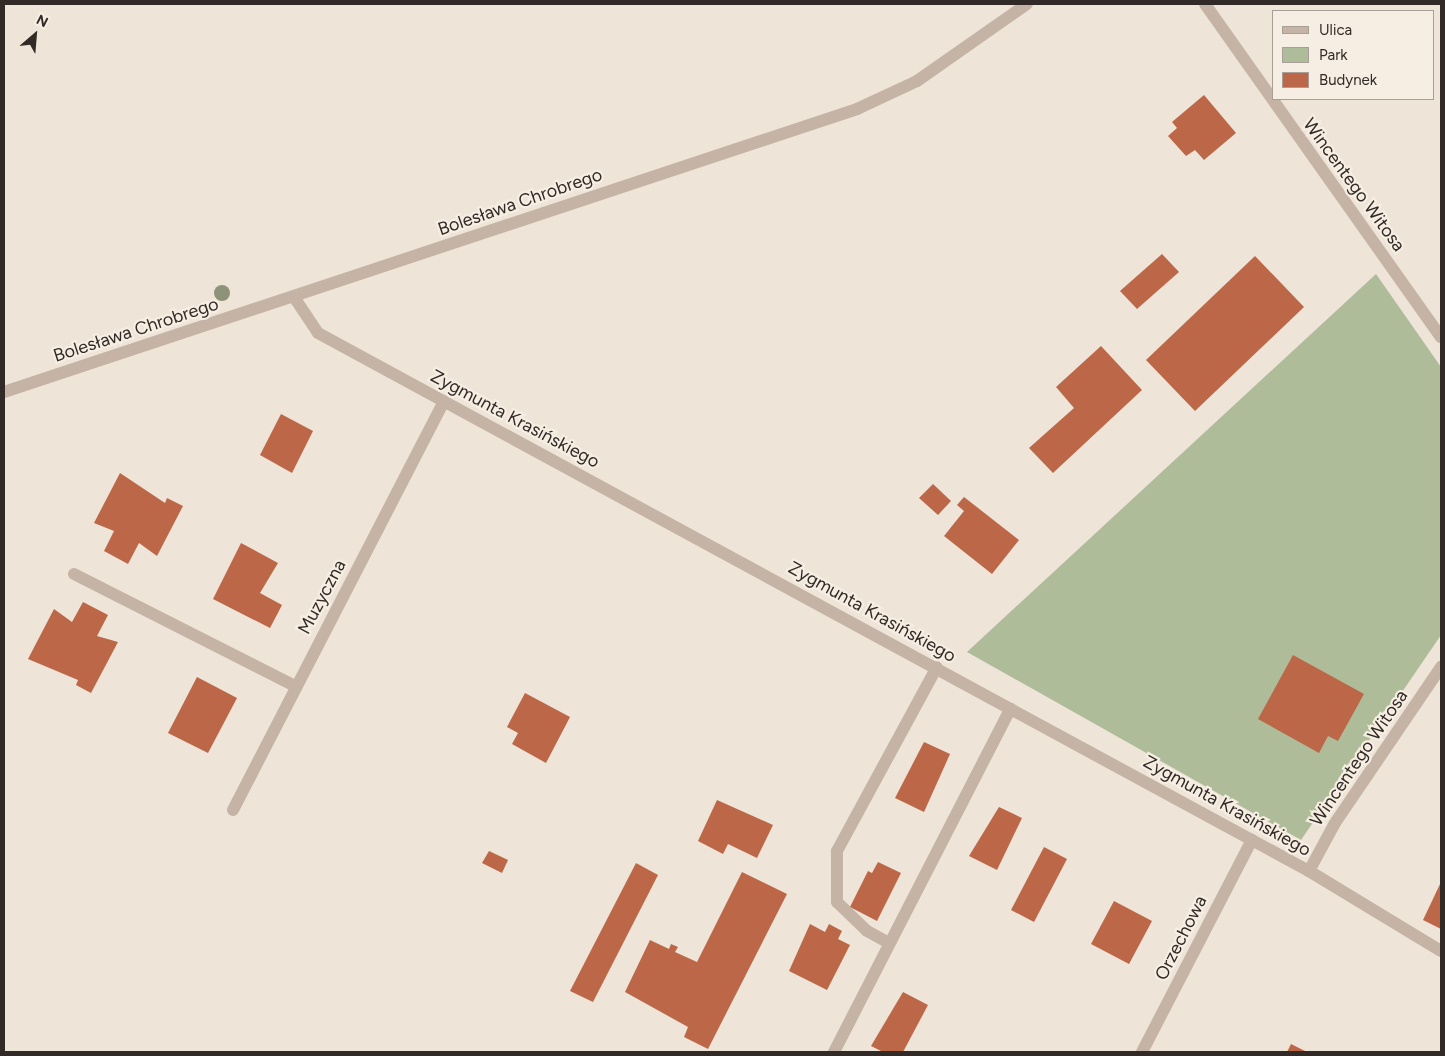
<!DOCTYPE html>
<html>
<head>
<meta charset="utf-8">
<style>
  body { margin:0 }
  #map { position:relative; width:1445px; height:1056px; overflow:hidden; background:#eee4d8; font-family:Figtree,sans-serif }
  div>[style] { position:absolute }
  [style*='--x'] { left:calc(var(--x)*1px); top:calc(var(--y)*1px); width:calc(var(--w)*1px); rotate:calc(var(--a)*1deg) }
  .green>* { inset:0; background:#afbc99 }
  .building>* { inset:0; background:#bc6748 }
  .minor>* { height:12px; margin:-6px; padding:0 6px; transform-origin:6px; border-radius:6px; background:#c5b4a5 }
  .trees>* { width:16px; height:16px; margin:-8px; border-radius:50%; background:#8e9279 }
  span { translate:-50% -50%; white-space:nowrap; text-align:center; line-height:1.15; -webkit-text-stroke:4.5px #f7eee3; paint-order:stroke }
  .street-label { font-size:18px; color:#312a26 }
  .frame { position:absolute; inset:0; border:5px solid #312a26; pointer-events:none }
  .legend { position:absolute; left:1272px; top:10px; width:162px; height:90px; box-sizing:border-box; background:#f7eee3; border:1px solid #a8a097; margin:0; padding:6px 9px; list-style:none; font-size:15px; color:#312a26 }
  .legend li { display:flex; align-items:center; gap:10px; height:25px }
  .legend b { width:25px; border:1px solid #a8a097 }
  .north { position:absolute; left:10px; top:10px; width:50px; height:50px; -webkit-text-stroke:4px #f7eee3; paint-order:stroke; rotate:27deg; font-size:14px; font-weight:700; line-height:20px; text-align:center; color:#312a26 }
  .north::after { content:''; display:block; margin:auto; width:18px; height:22px; background:#312a26; clip-path:polygon(50% 0,100% 100%,50% 72%,0 100%) }
</style>
</head>
<body>
<div id="map">
  <div class="green">
    <i style="clip-path:polygon(1376px 274px,1441px 367px,1441px 635px,1301px 840px,967px 652px)"></i>
  </div>
  <div class="building">
    <i style="clip-path:polygon(1204px 95px,1236px 133px,1204px 160px,1195px 150px,1186px 156px,1168px 136px,1177px 128px,1172px 122px)"></i>
    <i style="clip-path:polygon(1162px 254px,1179px 272px,1137px 309px,1120px 291px)"></i>
    <i style="clip-path:polygon(1255px 256px,1304px 307px,1195px 411px,1146px 360px)"></i>
    <i style="clip-path:polygon(1101px 346px,1142px 390px,1053px 473px,1029px 448px,1074px 408px,1056px 387px)"></i>
    <i style="clip-path:polygon(281px 414px,313px 431px,292px 473px,260px 455px)"></i>
    <i style="clip-path:polygon(120px 473px,165px 503px,167px 498px,183px 506px,157px 556px,139px 543px,128px 564px,104px 551px,114px 531px,94px 523px)"></i>
    <i style="clip-path:polygon(933px 484px,951px 501px,938px 515px,919px 498px)"></i>
    <i style="clip-path:polygon(964px 497px,1019px 540px,992px 574px,944px 536px,964px 511px,957px 505px)"></i>
    <i style="clip-path:polygon(241px 543px,278px 563px,260px 593px,282px 605px,270px 628px,213px 599px)"></i>
    <i style="clip-path:polygon(83px 602px,108px 615px,97px 636px,118px 642px,91px 693px,76px 685px,78px 680px,28px 659px,54px 609px,72px 622px)"></i>
    <i style="clip-path:polygon(1293px 655px,1364px 694px,1338px 741px,1328px 736px,1319px 753px,1258px 719px)"></i>
    <i style="clip-path:polygon(197px 677px,237px 698px,208px 753px,168px 733px)"></i>
    <i style="clip-path:polygon(525px 693px,570px 717px,546px 763px,512px 744px,518px 733px,507px 727px)"></i>
    <i style="clip-path:polygon(924px 742px,950px 754px,924px 812px,895px 798px)"></i>
    <i style="clip-path:polygon(717px 800px,773px 825px,757px 858px,728px 844px,723px 854px,698px 841px)"></i>
    <i style="clip-path:polygon(999px 807px,1022px 818px,997px 870px,969px 856px)"></i>
    <i style="clip-path:polygon(1044px 847px,1067px 859px,1034px 922px,1011px 910px)"></i>
    <i style="clip-path:polygon(489px 851px,508px 860px,502px 873px,482px 863px)"></i>
    <i style="clip-path:polygon(878px 862px,901px 873px,877px 921px,850px 907px,868px 871px,872px 873px)"></i>
    <i style="clip-path:polygon(636px 863px,658px 875px,593px 1002px,570px 991px)"></i>
    <i style="clip-path:polygon(742px 872px,787px 894px,708px 1049px,684px 1037px,688px 1027px,625px 992px,650px 940px,669px 949px,671px 944px,678px 947px,675px 952px,697px 962px)"></i>
    <i style="clip-path:polygon(1441px 882px,1441px 929px,1423px 920px)"></i>
    <i style="clip-path:polygon(1114px 901px,1152px 921px,1129px 964px,1091px 944px)"></i>
    <i style="clip-path:polygon(810px 924px,825px 932px,829px 924px,842px 931px,838px 939px,850px 945px,827px 990px,789px 971px)"></i>
    <i style="clip-path:polygon(903px 992px,928px 1005px,903px 1052px,883px 1052px,871px 1046px)"></i>
    <i style="clip-path:polygon(1291px 1044px,1307px 1052px,1287px 1052px)"></i>
  </div>
  <div class="minor">
    <i style="--x:1205;--y:4;--w:408;--a:54.7"></i>
    <i style="--x:294;--y:297;--w:43;--a:56.3"></i>
    <i style="--x:318;--y:333;--w:1128;--a:28.5"></i>
    <i style="--x:1309;--y:871;--w:154;--a:31.2"></i>
    <i style="--x:4;--y:392;--w:899;--a:-18.35"></i>
    <i style="--x:857;--y:109;--w:66;--a:-25"></i>
    <i style="--x:917;--y:81;--w:134;--a:-35"></i>
    <i style="--x:74;--y:574;--w:248;--a:26.9"></i>
    <i style="--x:233;--y:810;--w:460;--a:-62.7"></i>
    <i style="--x:1309;--y:871;--w:55;--a:-61.6"></i>
    <i style="--x:1335;--y:823;--w:189;--a:-55.8"></i>
    <i style="--x:889;--y:943;--w:26;--a:-151"></i>
    <i style="--x:866;--y:930;--w:40;--a:-136"></i>
    <i style="--x:837;--y:902;--w:51;--a:-90"></i>
    <i style="--x:837;--y:851;--w:209;--a:-61.5"></i>
    <i style="--x:834;--y:1052;--w:386;--a:-62.8"></i>
    <i style="--x:1142;--y:1052;--w:239;--a:-62.6"></i>
  </div>
  <div class="trees">
    <i style="left:222px;top:293px"></i>
  </div>
  <div class="street-label">
    <span style="left:1354px;top:185px;rotate:54deg">Wincentego Witosa</span>
    <span style="left:520px;top:202px;rotate:-19deg">Bolesława Chrobrego</span>
    <span style="left:136px;top:330px;rotate:-18deg">Bolesława Chrobrego</span>
    <span style="left:515px;top:419px;rotate:28deg">Zygmunta Krasińskiego</span>
    <span style="left:322px;top:597px;rotate:-62deg">Muzyczna</span>
    <span style="left:872px;top:612px;rotate:29deg">Zygmunta Krasińskiego</span>
    <span style="left:1359px;top:758px;rotate:-56deg">Wincentego Witosa</span>
    <span style="left:1227px;top:806px;rotate:29deg">Zygmunta Krasińskiego</span>
    <span style="left:1181px;top:938px;rotate:-63deg">Orzechowa</span>
  </div>
  <div class="frame"></div>
  <ul class="legend">
  <li><b style="height:6px;background:#c5b4a5"></b>Ulica</li>
  <li><b style="height:14px;background:#afbc99"></b>Park</li>
  <li><b style="height:14px;background:#bc6748"></b>Budynek</li>
  </ul>
  <div class="north">N</div>
</div>
</body>
</html>
